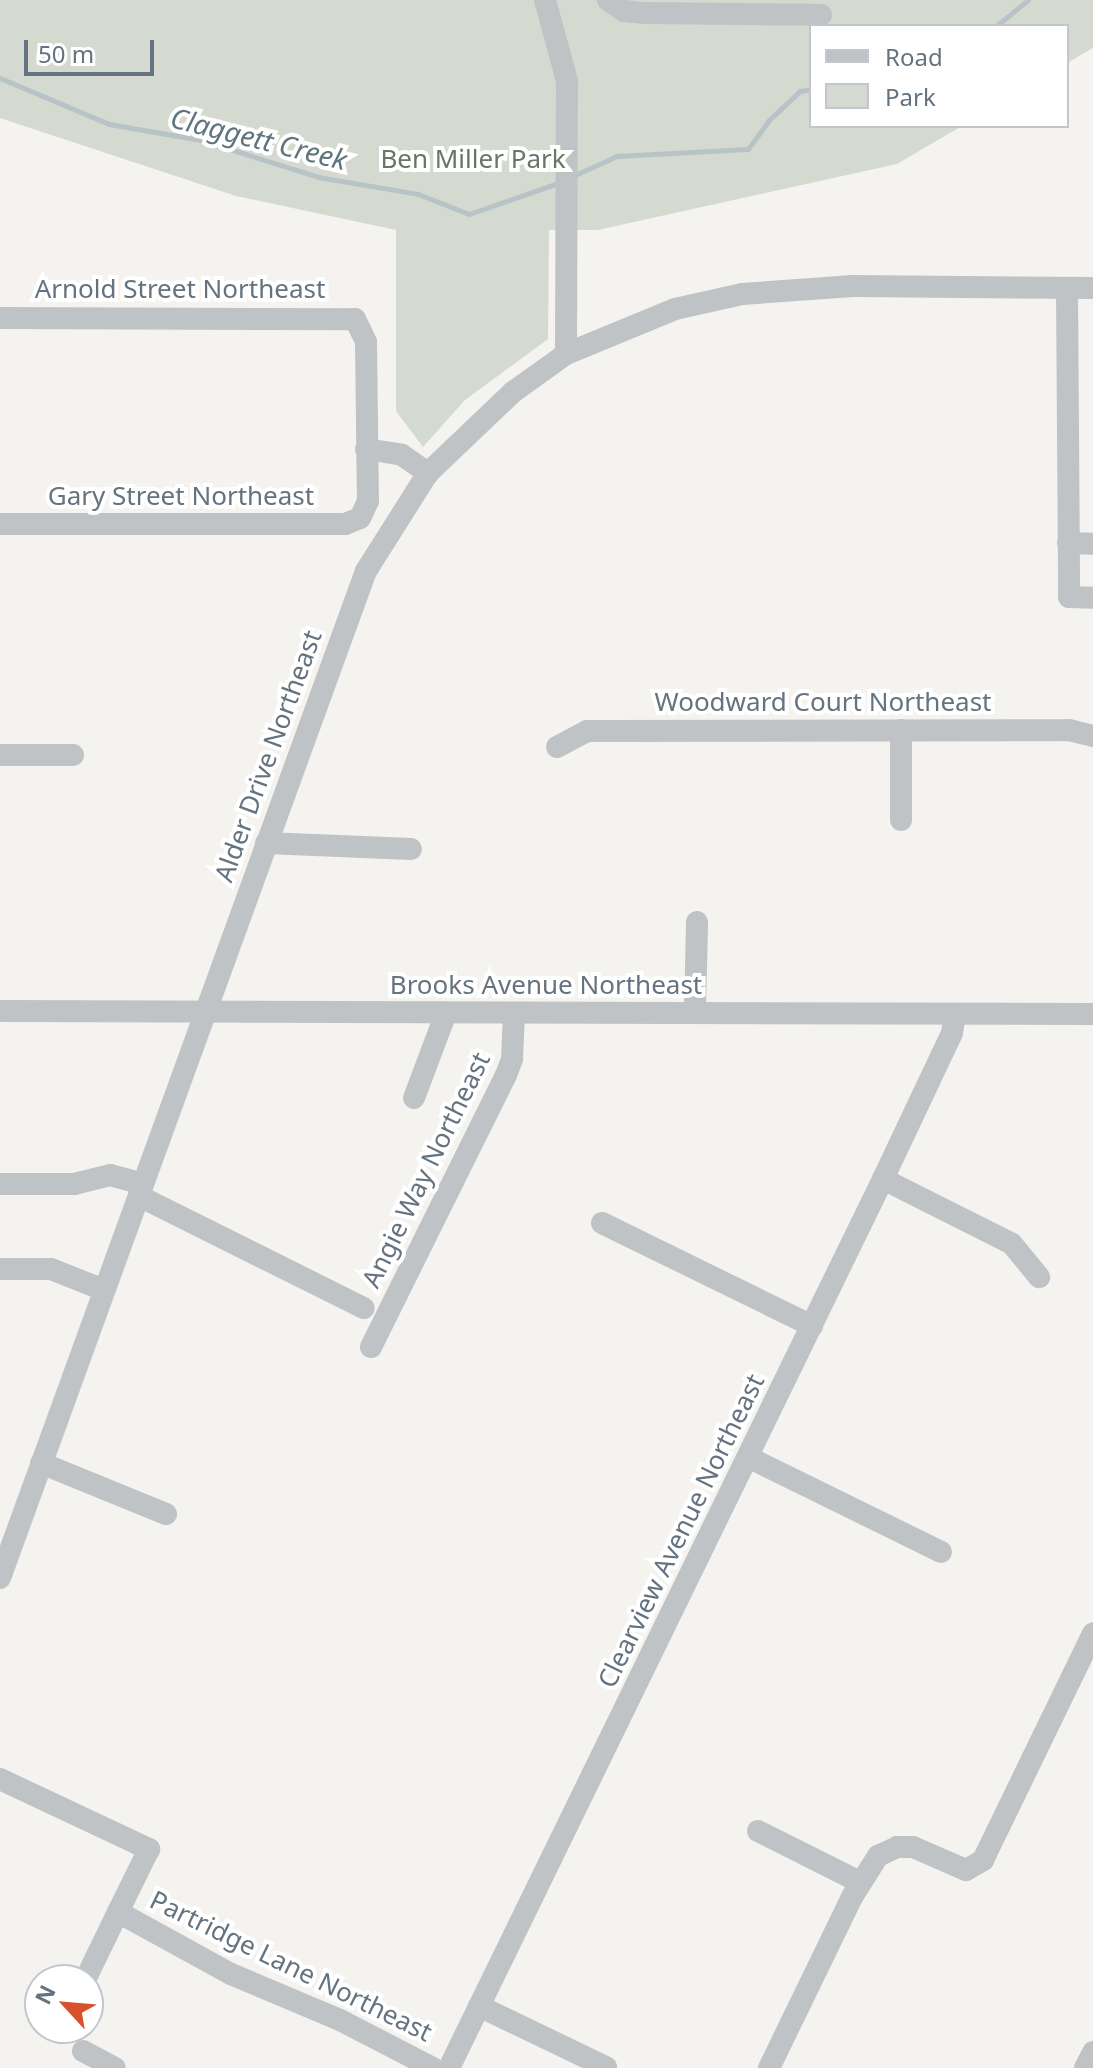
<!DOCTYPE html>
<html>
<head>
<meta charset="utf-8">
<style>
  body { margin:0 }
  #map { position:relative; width:1093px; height:2068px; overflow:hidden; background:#f4f3f0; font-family:"Noto Sans",sans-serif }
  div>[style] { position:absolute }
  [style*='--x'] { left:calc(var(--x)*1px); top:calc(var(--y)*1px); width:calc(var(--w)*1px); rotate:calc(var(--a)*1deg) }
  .green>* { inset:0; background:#d5dad1 }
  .stream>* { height:5px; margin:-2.5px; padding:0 2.5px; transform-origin:2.5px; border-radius:2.5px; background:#b8c3c7 }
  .minor>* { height:22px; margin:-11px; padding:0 11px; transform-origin:11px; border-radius:11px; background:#bfc3c6 }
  span { translate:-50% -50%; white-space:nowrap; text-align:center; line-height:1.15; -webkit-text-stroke:8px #fff; paint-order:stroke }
  .park-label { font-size:26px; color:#677763 }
  .street-label { font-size:26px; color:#64737f }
  .water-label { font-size:28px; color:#5f757d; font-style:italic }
  .legend { position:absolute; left:809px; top:24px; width:260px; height:104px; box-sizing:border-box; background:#fff; border:2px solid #c1c7cc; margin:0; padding:10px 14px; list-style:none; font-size:24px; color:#64737f }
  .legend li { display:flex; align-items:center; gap:16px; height:40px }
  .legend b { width:40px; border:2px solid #c1c7cc }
  .north { position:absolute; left:24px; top:1964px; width:80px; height:80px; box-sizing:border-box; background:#fff; border:2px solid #c1c7cc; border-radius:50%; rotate:296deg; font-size:22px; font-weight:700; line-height:32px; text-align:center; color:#64737f }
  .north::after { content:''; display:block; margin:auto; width:28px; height:36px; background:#d8512b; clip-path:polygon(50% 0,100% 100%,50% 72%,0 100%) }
  .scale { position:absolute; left:24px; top:40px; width:130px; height:36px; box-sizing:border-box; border:4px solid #64737f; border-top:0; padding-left:10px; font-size:24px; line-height:28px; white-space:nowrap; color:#64737f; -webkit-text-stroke:6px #fff; paint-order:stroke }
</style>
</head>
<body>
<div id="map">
  <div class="green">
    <i style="clip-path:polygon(0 0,1093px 0,1093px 48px,1067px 63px,1067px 26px,811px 26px,811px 126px,962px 126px,897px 164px,598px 230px,549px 230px,548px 339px,465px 400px,423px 447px,396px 411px,396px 230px,236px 196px,0 118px)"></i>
  </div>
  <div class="stream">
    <i style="--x:996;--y:26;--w:41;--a:-39.1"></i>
    <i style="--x:0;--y:78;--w:118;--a:22.9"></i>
    <i style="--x:109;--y:124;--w:93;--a:9.9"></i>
    <i style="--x:201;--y:140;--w:123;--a:17.5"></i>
    <i style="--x:318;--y:177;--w:101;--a:9.6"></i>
    <i style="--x:418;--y:194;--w:55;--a:21.4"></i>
    <i style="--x:469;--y:214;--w:94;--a:-19.2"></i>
    <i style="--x:575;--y:175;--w:46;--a:-24.3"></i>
    <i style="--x:617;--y:156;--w:131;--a:-3.1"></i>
    <i style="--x:748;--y:149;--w:34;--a:-54"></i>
    <i style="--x:768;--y:121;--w:44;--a:-43.2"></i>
    <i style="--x:800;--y:91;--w:11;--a:-10"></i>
  </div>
  <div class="minor">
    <i style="--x:608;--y:0;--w:19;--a:35"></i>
    <i style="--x:624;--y:11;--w:20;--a:6"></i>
    <i style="--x:644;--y:13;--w:177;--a:0.6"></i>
    <i style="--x:1067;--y:288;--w:309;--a:89.6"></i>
    <i style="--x:1069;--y:597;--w:24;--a:2"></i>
    <i style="--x:0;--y:318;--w:355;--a:0.2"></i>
    <i style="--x:355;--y:319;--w:25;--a:64"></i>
    <i style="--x:366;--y:342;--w:159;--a:89.3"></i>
    <i style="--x:368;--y:501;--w:19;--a:115"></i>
    <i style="--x:360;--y:518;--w:16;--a:158"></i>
    <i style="--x:345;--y:524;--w:345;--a:180"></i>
    <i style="--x:566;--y:354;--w:118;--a:-22.4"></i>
    <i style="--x:675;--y:309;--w:69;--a:-12.6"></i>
    <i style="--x:742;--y:294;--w:111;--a:-4.1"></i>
    <i style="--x:853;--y:286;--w:240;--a:0.5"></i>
    <i style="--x:366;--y:449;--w:36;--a:9"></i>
    <i style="--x:402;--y:455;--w:32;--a:35"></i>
    <i style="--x:1068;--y:543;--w:25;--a:2"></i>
    <i style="--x:901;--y:730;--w:90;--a:90"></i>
    <i style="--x:557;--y:747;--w:34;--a:-28"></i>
    <i style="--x:587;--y:731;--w:482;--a:-0.1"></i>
    <i style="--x:1069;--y:730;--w:25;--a:14"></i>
    <i style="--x:0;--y:755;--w:73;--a:0"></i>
    <i style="--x:266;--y:843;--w:145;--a:2.4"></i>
    <i style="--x:0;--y:1011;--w:1093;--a:0.16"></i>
    <i style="--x:695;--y:1012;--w:90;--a:-88.7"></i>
    <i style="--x:414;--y:1098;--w:91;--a:-69.4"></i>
    <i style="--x:883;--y:1179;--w:144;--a:26.7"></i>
    <i style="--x:1012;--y:1244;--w:43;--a:50.7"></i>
    <i style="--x:0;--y:1184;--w:74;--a:0"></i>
    <i style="--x:74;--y:1184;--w:37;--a:-14"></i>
    <i style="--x:110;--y:1175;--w:34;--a:15"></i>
    <i style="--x:139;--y:1196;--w:251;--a:26.5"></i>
    <i style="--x:602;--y:1223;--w:234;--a:26.1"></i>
    <i style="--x:0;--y:1269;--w:51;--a:0"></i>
    <i style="--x:51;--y:1269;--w:57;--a:21.6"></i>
    <i style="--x:371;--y:1347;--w:304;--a:-63.6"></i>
    <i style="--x:506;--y:1075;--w:17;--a:-69"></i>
    <i style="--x:512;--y:1059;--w:45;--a:-87.5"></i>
    <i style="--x:748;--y:1457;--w:215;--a:26.2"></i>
    <i style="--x:41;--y:1463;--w:135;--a:22.2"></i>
    <i style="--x:0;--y:1578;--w:1071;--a:-70.03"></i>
    <i style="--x:366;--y:571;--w:116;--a:-57.7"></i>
    <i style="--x:428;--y:473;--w:117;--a:-43.6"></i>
    <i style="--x:513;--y:392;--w:65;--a:-35.6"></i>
    <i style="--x:566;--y:354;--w:273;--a:-89.8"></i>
    <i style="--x:567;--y:81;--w:84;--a:-105.2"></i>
    <i style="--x:0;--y:1779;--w:165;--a:25.2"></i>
    <i style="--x:149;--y:1849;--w:70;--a:116.2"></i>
    <i style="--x:118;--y:1912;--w:129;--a:28.8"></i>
    <i style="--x:231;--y:1974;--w:118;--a:22.9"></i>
    <i style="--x:340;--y:2020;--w:105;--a:27.3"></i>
    <i style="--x:758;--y:1831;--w:114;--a:26.6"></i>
    <i style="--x:85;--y:1980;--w:76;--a:-64.1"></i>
    <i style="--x:479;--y:2006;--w:141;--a:25.7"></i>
    <i style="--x:83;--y:2051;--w:36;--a:28"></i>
    <i style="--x:449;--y:2068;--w:989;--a:-63.98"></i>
    <i style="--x:883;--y:1179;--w:161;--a:-64.7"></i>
    <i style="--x:952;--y:1033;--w:18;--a:-81"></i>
    <i style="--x:769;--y:2068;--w:190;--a:-64.1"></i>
    <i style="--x:852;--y:1897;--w:49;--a:-57.6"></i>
    <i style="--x:878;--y:1856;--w:21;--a:-25"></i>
    <i style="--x:897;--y:1847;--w:16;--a:0"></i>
    <i style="--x:913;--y:1847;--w:58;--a:23.5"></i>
    <i style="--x:966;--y:1870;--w:20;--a:-30"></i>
    <i style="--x:983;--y:1860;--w:252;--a:-64.1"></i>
    <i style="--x:1085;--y:2068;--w:18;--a:-63"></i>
  </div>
  <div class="park-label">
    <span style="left:473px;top:159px">Ben Miller Park</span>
  </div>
  <div class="street-label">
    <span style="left:180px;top:289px">Arnold Street Northeast</span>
    <span style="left:181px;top:496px">Gary Street Northeast</span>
    <span style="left:823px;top:702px">Woodward Court Northeast</span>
    <span style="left:268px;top:756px;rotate:-70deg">Alder Drive Northeast</span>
    <span style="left:546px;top:985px">Brooks Avenue Northeast</span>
    <span style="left:426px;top:1170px;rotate:-64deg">Angie Way Northeast</span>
    <span style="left:681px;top:1531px;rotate:-64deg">Clearview Avenue Northeast</span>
    <span style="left:291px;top:1966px;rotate:26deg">Partridge Lane Northeast</span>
  </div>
  <div class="water-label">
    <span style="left:259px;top:138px;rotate:14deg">Claggett Creek</span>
  </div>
  <ul class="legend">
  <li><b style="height:10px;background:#bfc3c6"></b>Road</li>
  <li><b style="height:22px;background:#d5dad1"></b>Park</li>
  </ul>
  <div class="north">N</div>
  <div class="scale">50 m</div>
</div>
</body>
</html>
